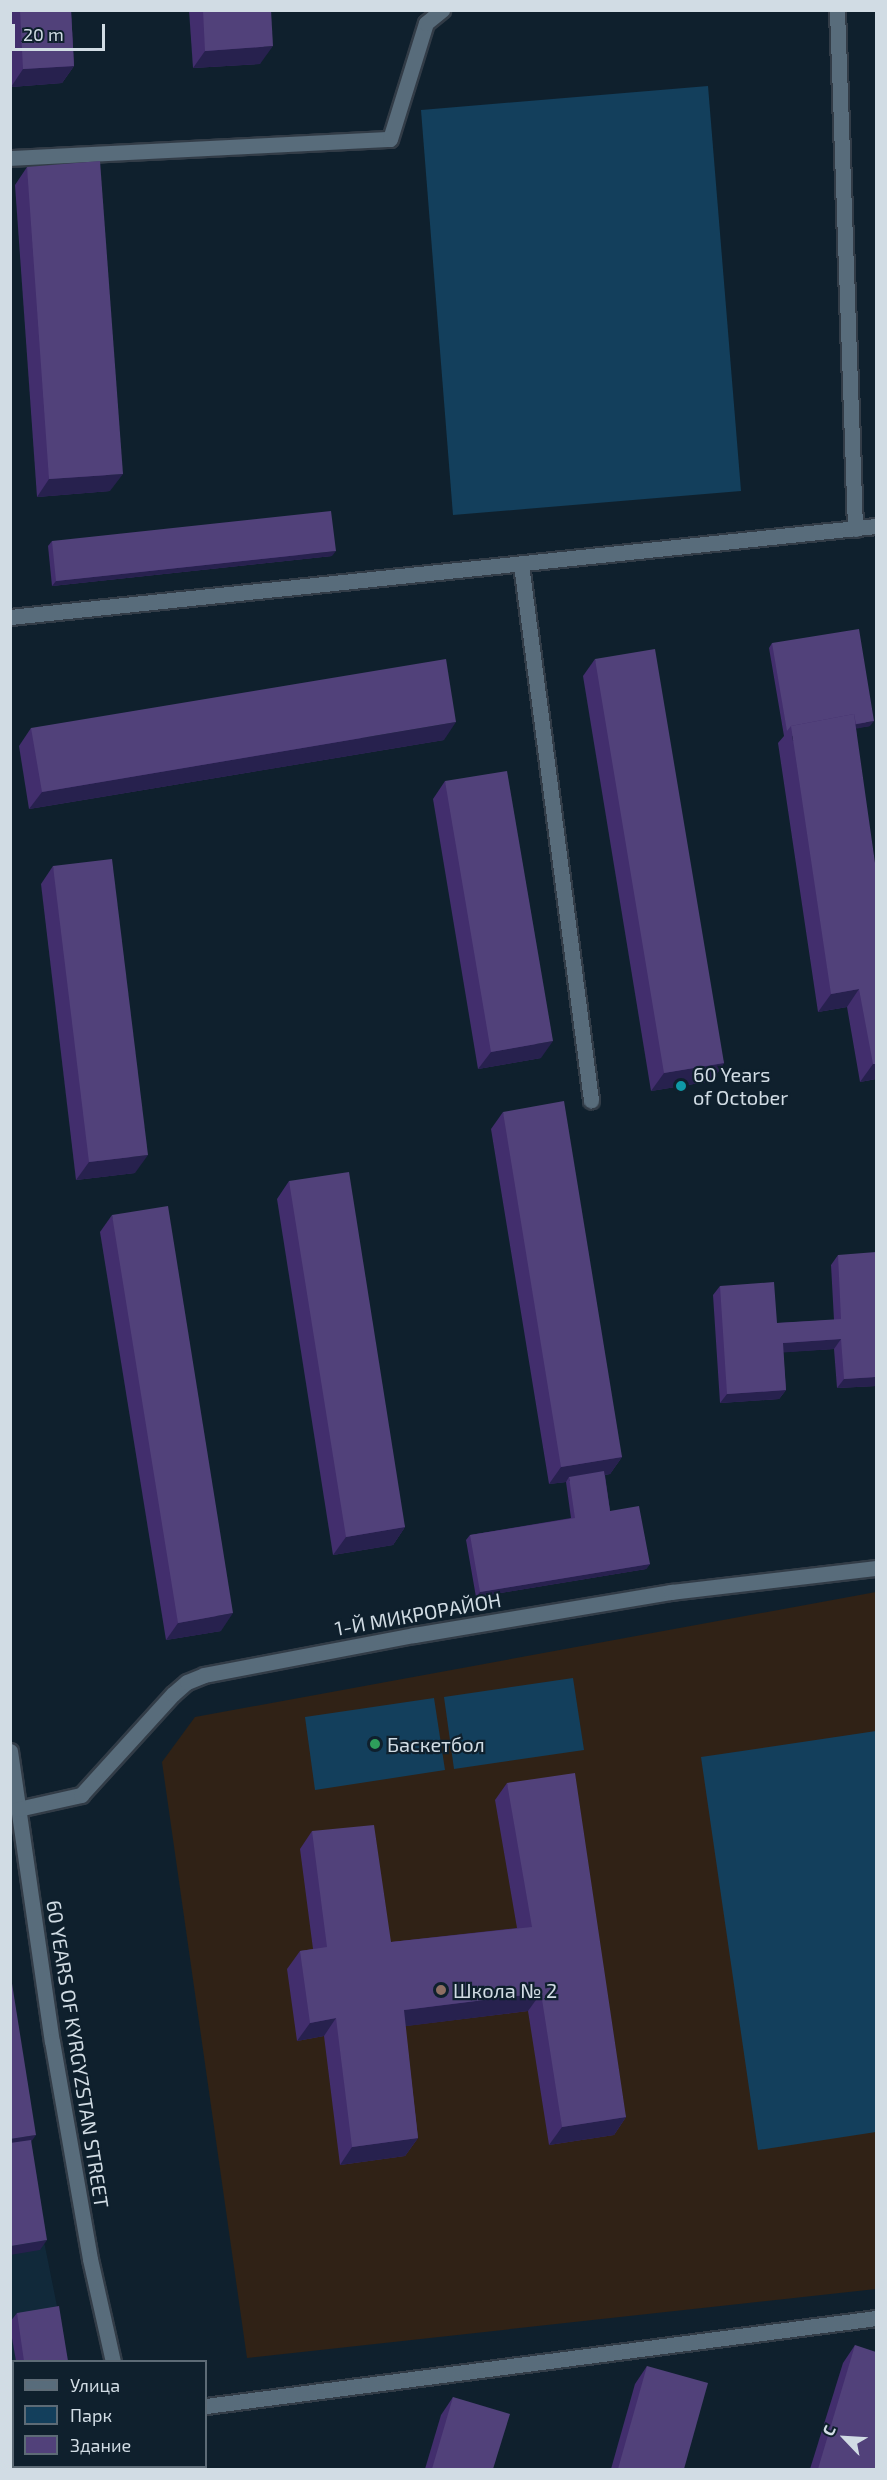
<!DOCTYPE html>
<html>
<head>
<meta charset="utf-8">
<style>
  body { margin:0 }
  #map { position:relative; width:887px; height:2480px; overflow:hidden; background:#0f202d; font-family:"Exo 2",sans-serif }
  div>[style] { position:absolute }
  [style*='--x'] { left:calc(var(--x)*1px); top:calc(var(--y)*1px); width:calc(var(--w)*1px); rotate:calc(var(--a)*1deg) }
  .built>* { inset:0; background:#11293a }
  .education>* { inset:0; background:#302216 }
  .green>* { inset:0; background:#133f5c }
  .roads { filter:drop-shadow(2px 0 #323c47) drop-shadow(-2px 0 #323c47) drop-shadow(0 2px #323c47) drop-shadow(0 -2px #323c47) }
  .minor>* { height:15px; margin:-7.5px; padding:0 7.5px; transform-origin:7.5px; border-radius:7.5px; background:#586c7b }
  .wall>* { inset:0; background:#422e6d }
  .shaded-wall>* { inset:0; background:#27214e }
  .building>* { inset:0; background:#51417a }
  .dots>* { width:16px; height:16px; translate:-50% -50%; box-sizing:border-box; border:3px solid #0f202d; border-radius:50% }
  span { translate:-50% -50%; white-space:nowrap; text-align:center; line-height:1.15; -webkit-text-stroke:4.5px #0f202d; paint-order:stroke }
  .poi-label { font-size:20px; color:#d1dce4 }
  .left { translate:0 -50%; text-align:left }
  .street-label { font-size:20px; color:#d1dce4 }
  .frame { position:absolute; inset:0; border:12px solid #d1dce4; pointer-events:none }
  .legend { position:absolute; left:12px; top:2360px; width:195px; height:108px; box-sizing:border-box; background:#0f202d; border:2px solid #5d6b76; margin:0; padding:8px 10px; list-style:none; font-size:18px; color:#d1dce4 }
  .legend li { display:flex; align-items:center; gap:12px; height:30px }
  .legend b { width:30px; border:2px solid #5d6b76 }
  .north { position:absolute; left:815px; top:2408px; width:60px; height:60px; -webkit-text-stroke:4px #0f202d; paint-order:stroke; rotate:295deg; font-size:16px; font-weight:700; line-height:24px; text-align:center; color:#d1dce4 }
  .north::after { content:''; display:block; margin:auto; width:21px; height:27px; background:#d1dce4; clip-path:polygon(50% 0,100% 100%,50% 72%,0 100%) }
  .scale { position:absolute; left:12px; top:24px; width:93px; height:27px; box-sizing:border-box; border:3px solid #d1dce4; border-top:0; padding-left:8px; font-size:18px; line-height:21px; white-space:nowrap; color:#d1dce4; -webkit-text-stroke:4px #0f202d; paint-order:stroke }
</style>
</head>
<body>
<div id="map">
  <div class="built">
    <i style="clip-path:polygon(10px 2072px,68px 2361px,14px 2362px,14px 2466px,89px 2466px,90px 2469px,11px 2469px)"></i>
  </div>
  <div class="education">
    <i style="clip-path:polygon(876px 1592px,876px 2289px,247px 2358px,162px 1762px,195px 1717px)"></i>
  </div>
  <div class="green">
    <i style="clip-path:polygon(708px 86px,741px 491px,453px 515px,421px 110px)"></i>
    <i style="clip-path:polygon(573px 1678px,584px 1750px,454px 1769px,444px 1697px)"></i>
    <i style="clip-path:polygon(434px 1698px,445px 1770px,315px 1790px,305px 1717px)"></i>
    <i style="clip-path:polygon(876px 1731px,876px 2132px,758px 2150px,701px 1757px)"></i>
  </div>
  <div class="roads">
    <div class="minor">
      <i style="--x:837;--y:10;--w:519;--a:88.01"></i>
      <i style="--x:10;--y:158;--w:380;--a:-2.9"></i>
      <i style="--x:390;--y:139;--w:121;--a:-72.8"></i>
      <i style="--x:426;--y:23;--w:21;--a:-39"></i>
      <i style="--x:521;--y:564;--w:541;--a:82.56"></i>
      <i style="--x:10;--y:617;--w:871;--a:-6"></i>
      <i style="--x:10;--y:1751;--w:293;--a:81.8"></i>
      <i style="--x:52;--y:2041;--w:221;--a:80.1"></i>
      <i style="--x:90;--y:2259;--w:106;--a:77.4"></i>
      <i style="--x:18;--y:1809;--w:65;--a:-12.5"></i>
      <i style="--x:81;--y:1795;--w:137;--a:-47.7"></i>
      <i style="--x:173;--y:1694;--w:18;--a:-41"></i>
      <i style="--x:187;--y:1682;--w:18;--a:-22"></i>
      <i style="--x:204;--y:1675;--w:214;--a:-10.8"></i>
      <i style="--x:414;--y:1635;--w:261;--a:-9.5"></i>
      <i style="--x:671;--y:1592;--w:206;--a:-6.7"></i>
      <i style="--x:206;--y:2406;--w:676;--a:-7.48"></i>
      <i style="--x:139;--y:2466;--w:4;--a:90"></i>
    </div>
  </div>
  <div class="wall">
    <i style="clip-path:polygon(10px 10px,71px 10px,74px 66px,62px 83px,11px 87px)"></i>
    <i style="clip-path:polygon(189px 10px,271px 10px,260px 64px,193px 68px)"></i>
    <i style="clip-path:polygon(27px 167px,110px 491px,37px 497px,15px 185px)"></i>
    <i style="clip-path:polygon(52px 541px,332px 556px,52px 586px,48px 546px)"></i>
    <i style="clip-path:polygon(772px 643px,870px 726px,856px 728px,876px 1079px,860px 1082px,847px 1007px,818px 1012px,778px 743px,784px 736px,769px 648px)"></i>
    <i style="clip-path:polygon(595px 659px,724px 1063px,712px 1081px,651px 1091px,583px 676px)"></i>
    <i style="clip-path:polygon(31px 728px,444px 740px,29px 809px,19px 746px)"></i>
    <i style="clip-path:polygon(445px 781px,541px 1058px,478px 1069px,433px 799px)"></i>
    <i style="clip-path:polygon(53px 866px,135px 1173px,76px 1180px,41px 884px)"></i>
    <i style="clip-path:polygon(503px 1112px,622px 1457px,610px 1474px,605px 1475px,610px 1511px,650px 1564px,646px 1569px,476px 1597px,466px 1540px,470px 1535px,571px 1518px,566px 1482px,549px 1484px,491px 1129px)"></i>
    <i style="clip-path:polygon(289px 1181px,405px 1527px,393px 1545px,333px 1555px,277px 1199px)"></i>
    <i style="clip-path:polygon(112px 1215px,221px 1631px,166px 1640px,100px 1232px)"></i>
    <i style="clip-path:polygon(838px 1255px,876px 1386px,837px 1388px,834px 1349px,783px 1352px,786px 1390px,779px 1399px,720px 1403px,713px 1295px,720px 1286px,777px 1323px,834px 1320px,831px 1265px)"></i>
    <i style="clip-path:polygon(507px 1783px,626px 2117px,614px 2135px,549px 2145px,528px 2011px,405px 2026px,418px 2138px,405px 2156px,340px 2165px,324px 2036px,297px 2041px,287px 1969px,300px 1951px,313px 1949px,300px 1849px,312px 1831px,391px 1942px,517px 1928px,495px 1800px)"></i>
    <i style="clip-path:polygon(17px 2313px,68px 2361px,16px 2361px,10px 2327px,10px 2322px)"></i>
    <i style="clip-path:polygon(855px 2345px,876px 2469px,810px 2469px,843px 2363px)"></i>
    <i style="clip-path:polygon(647px 2366px,684px 2469px,611px 2469px,635px 2384px)"></i>
    <i style="clip-path:polygon(453px 2397px,493px 2469px,425px 2469px,441px 2415px)"></i>
    <i style="clip-path:polygon(33px 2466px,86px 2466px,86px 2469px,34px 2469px)"></i>
  </div>
  <div class="shaded-wall">
    <i style="clip-path:polygon(273px 46px,260px 64px,193px 68px,205px 51px)"></i>
    <i style="clip-path:polygon(74px 66px,62px 83px,11px 87px,23px 69px)"></i>
    <i style="clip-path:polygon(123px 474px,110px 491px,37px 497px,49px 479px)"></i>
    <i style="clip-path:polygon(336px 551px,332px 556px,52px 586px,56px 581px)"></i>
    <i style="clip-path:polygon(874px 721px,870px 726px,793px 741px,792px 736px)"></i>
    <i style="clip-path:polygon(456px 722px,444px 740px,29px 809px,42px 792px)"></i>
    <i style="clip-path:polygon(859px 989px,847px 1007px,818px 1012px,831px 994px)"></i>
    <i style="clip-path:polygon(553px 1041px,541px 1058px,478px 1069px,491px 1052px)"></i>
    <i style="clip-path:polygon(724px 1063px,712px 1081px,651px 1091px,664px 1073px)"></i>
    <i style="clip-path:polygon(873px 1064px,876px 1064px,876px 1079px,860px 1082px)"></i>
    <i style="clip-path:polygon(148px 1155px,135px 1173px,76px 1180px,89px 1162px)"></i>
    <i style="clip-path:polygon(841px 1339px,834px 1349px,776px 1353px,783px 1343px)"></i>
    <i style="clip-path:polygon(876px 1377px,876px 1386px,837px 1388px,844px 1379px)"></i>
    <i style="clip-path:polygon(786px 1390px,779px 1399px,720px 1403px,727px 1394px)"></i>
    <i style="clip-path:polygon(622px 1457px,610px 1474px,569px 1481px,569px 1477px,566px 1482px,549px 1484px,561px 1467px)"></i>
    <i style="clip-path:polygon(405px 1527px,393px 1545px,333px 1555px,346px 1537px)"></i>
    <i style="clip-path:polygon(650px 1564px,646px 1569px,476px 1597px,480px 1592px)"></i>
    <i style="clip-path:polygon(233px 1613px,221px 1631px,166px 1640px,178px 1623px)"></i>
    <i style="clip-path:polygon(541px 1993px,528px 2011px,391px 2028px,404px 2010px)"></i>
    <i style="clip-path:polygon(336px 2018px,324px 2036px,297px 2041px,310px 2023px)"></i>
    <i style="clip-path:polygon(626px 2117px,614px 2135px,549px 2145px,562px 2127px)"></i>
    <i style="clip-path:polygon(36px 2135px,26px 2149px,10px 2152px,10px 2139px)"></i>
    <i style="clip-path:polygon(418px 2138px,405px 2156px,340px 2165px,352px 2147px)"></i>
    <i style="clip-path:polygon(47px 2240px,40px 2250px,10px 2255px,11px 2246px)"></i>
  </div>
  <div class="building">
    <i style="clip-path:polygon(20px 10px,71px 10px,74px 66px,23px 69px)"></i>
    <i style="clip-path:polygon(203px 10px,271px 10px,273px 46px,205px 51px)"></i>
    <i style="clip-path:polygon(100px 161px,123px 474px,49px 479px,27px 167px)"></i>
    <i style="clip-path:polygon(331px 511px,336px 551px,56px 581px,52px 541px)"></i>
    <i style="clip-path:polygon(859px 629px,874px 721px,856px 724px,854px 714px,791px 726px,787px 731px,772px 643px)"></i>
    <i style="clip-path:polygon(655px 649px,724px 1063px,664px 1073px,595px 659px)"></i>
    <i style="clip-path:polygon(446px 659px,456px 722px,42px 792px,31px 728px)"></i>
    <i style="clip-path:polygon(854px 714px,876px 870px,876px 1064px,873px 1064px,859px 989px,831px 994px,791px 726px)"></i>
    <i style="clip-path:polygon(507px 771px,553px 1041px,491px 1052px,445px 781px)"></i>
    <i style="clip-path:polygon(112px 859px,148px 1155px,89px 1162px,53px 866px)"></i>
    <i style="clip-path:polygon(564px 1101px,622px 1457px,561px 1467px,503px 1112px)"></i>
    <i style="clip-path:polygon(349px 1172px,405px 1527px,346px 1537px,289px 1181px)"></i>
    <i style="clip-path:polygon(168px 1206px,233px 1613px,178px 1623px,112px 1215px)"></i>
    <i style="clip-path:polygon(876px 1252px,876px 1377px,844px 1379px,841px 1339px,783px 1343px,786px 1390px,727px 1394px,720px 1286px,774px 1282px,777px 1323px,841px 1319px,838px 1255px)"></i>
    <i style="clip-path:polygon(604px 1471px,610px 1511px,639px 1506px,650px 1564px,480px 1592px,470px 1535px,575px 1518px,569px 1477px)"></i>
    <i style="clip-path:polygon(575px 1773px,626px 2117px,562px 2127px,541px 1993px,404px 2010px,418px 2138px,352px 2147px,336px 2018px,310px 2023px,300px 1951px,327px 1947px,312px 1831px,374px 1825px,391px 1942px,532px 1927px,507px 1783px)"></i>
    <i style="clip-path:polygon(10px 1971px,36px 2135px,10px 2139px)"></i>
    <i style="clip-path:polygon(31px 2140px,47px 2240px,11px 2246px,10px 2143px)"></i>
    <i style="clip-path:polygon(59px 2306px,68px 2361px,24px 2361px,17px 2313px)"></i>
    <i style="clip-path:polygon(855px 2345px,876px 2352px,876px 2469px,818px 2469px)"></i>
    <i style="clip-path:polygon(647px 2366px,708px 2383px,684px 2469px,618px 2469px)"></i>
    <i style="clip-path:polygon(453px 2397px,510px 2414px,493px 2469px,432px 2469px)"></i>
    <i style="clip-path:polygon(42px 2466px,86px 2466px,86px 2469px,42px 2469px)"></i>
  </div>
  <div class="dots">
    <i style="left:681px;top:1086px;background:#0f9aa8"></i>
    <i style="left:375px;top:1744px;background:#2e9e5b"></i>
    <i style="left:441px;top:1990px;background:#8d6e63"></i>
  </div>
  <div class="poi-label">
    <span class="left" style="left:693px;top:1086px">60 Years<br>of October</span>
    <span class="left" style="left:387px;top:1744px">Баскетбол</span>
    <span class="left" style="left:453px;top:1990px">Школа № 2</span>
  </div>
  <div class="street-label">
    <span style="left:418px;top:1614px;rotate:-10deg">1-Й МИКРОРАЙОН</span>
    <span style="left:78px;top:2054px;rotate:81deg">60 YEARS OF KYRGYZSTAN STREET</span>
  </div>
  <div class="frame"></div>
  <ul class="legend">
  <li><b style="height:8px;background:#586c7b"></b>Улица</li>
  <li><b style="height:16px;background:#133f5c"></b>Парк</li>
  <li><b style="height:16px;background:#51417a"></b>Здание</li>
  </ul>
  <div class="north">С</div>
  <div class="scale">20 m</div>
</div>
</body>
</html>
